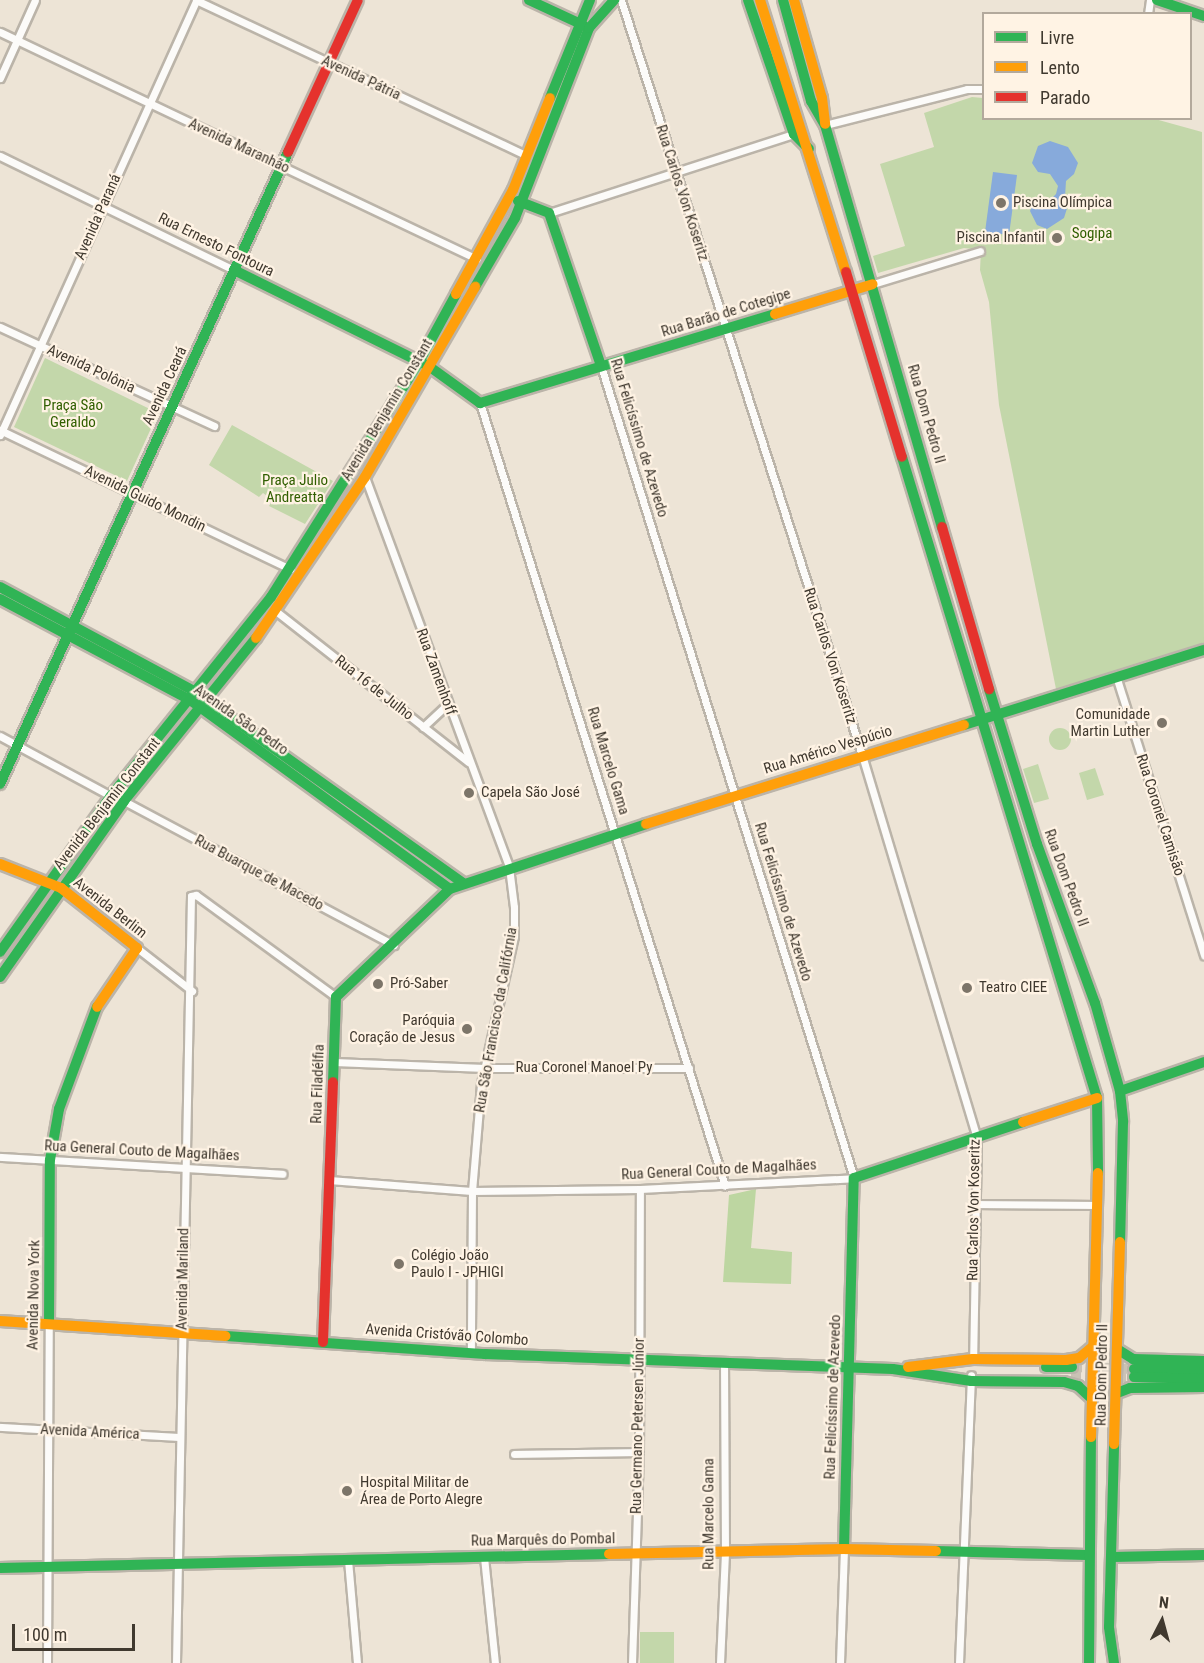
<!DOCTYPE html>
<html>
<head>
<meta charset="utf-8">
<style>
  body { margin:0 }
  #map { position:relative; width:1204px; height:1663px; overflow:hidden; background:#ede4d6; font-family:"Roboto Condensed",sans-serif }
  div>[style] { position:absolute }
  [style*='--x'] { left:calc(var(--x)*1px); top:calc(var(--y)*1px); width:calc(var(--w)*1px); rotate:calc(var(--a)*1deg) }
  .green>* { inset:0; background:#c3d7aa }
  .round { border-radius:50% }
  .forest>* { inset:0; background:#bdd6a1 }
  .water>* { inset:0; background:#87aadb }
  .secondary-tunnel>* { height:10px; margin-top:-5px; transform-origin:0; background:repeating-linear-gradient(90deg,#cac2b5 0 10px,transparent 0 15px) }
  .roads { filter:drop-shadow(2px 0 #bbb4a9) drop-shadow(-2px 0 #bbb4a9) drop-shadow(0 2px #bbb4a9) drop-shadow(0 -2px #bbb4a9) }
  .street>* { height:7px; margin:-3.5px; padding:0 3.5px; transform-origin:3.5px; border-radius:3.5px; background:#fcfbf9 }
  .fast>* { height:10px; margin:-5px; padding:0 5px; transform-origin:5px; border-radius:5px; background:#30b455 }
  .slow>* { height:10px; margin:-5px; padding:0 5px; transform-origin:5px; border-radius:5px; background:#ff9f0a }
  .jam>* { height:10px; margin:-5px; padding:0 5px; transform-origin:5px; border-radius:5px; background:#e5322d }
  .dots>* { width:16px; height:16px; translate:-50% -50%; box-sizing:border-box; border:3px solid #fff3e4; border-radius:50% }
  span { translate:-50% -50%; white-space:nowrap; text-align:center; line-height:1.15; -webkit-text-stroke:4.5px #fff3e4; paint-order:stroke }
  .street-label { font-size:15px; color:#40392f }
  .poi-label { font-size:15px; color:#40392f }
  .left { translate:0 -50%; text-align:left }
  .right { translate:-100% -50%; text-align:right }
  .park-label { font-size:15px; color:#305f01 }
  .legend { position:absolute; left:982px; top:12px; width:210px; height:108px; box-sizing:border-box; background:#fff3e4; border:2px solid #b3a99c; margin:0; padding:8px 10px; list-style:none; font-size:18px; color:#40392f }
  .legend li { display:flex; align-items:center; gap:12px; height:30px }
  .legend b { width:30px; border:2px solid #b3a99c }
  .north { position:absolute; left:1132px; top:1591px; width:60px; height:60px; -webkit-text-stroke:4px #fff3e4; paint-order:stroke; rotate:6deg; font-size:16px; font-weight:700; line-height:24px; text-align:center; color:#40392f }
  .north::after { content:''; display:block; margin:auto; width:21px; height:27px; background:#40392f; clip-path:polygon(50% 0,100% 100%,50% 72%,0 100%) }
  .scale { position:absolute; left:12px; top:1624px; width:123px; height:27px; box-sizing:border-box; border:3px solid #40392f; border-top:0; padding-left:8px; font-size:18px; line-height:21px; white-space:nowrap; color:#40392f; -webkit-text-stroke:4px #fff3e4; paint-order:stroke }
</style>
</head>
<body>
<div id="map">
  <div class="green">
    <i style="clip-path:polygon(972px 97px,983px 98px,984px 118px,1155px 119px,1202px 132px,1204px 644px,1056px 689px,999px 405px,989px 302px,980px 270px,981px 250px,964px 248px,878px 273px,873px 256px,905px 246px,880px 164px,934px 147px,924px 113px)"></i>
    <i style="clip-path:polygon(45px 358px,158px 413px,127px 481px,14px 427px)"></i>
    <i style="clip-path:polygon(232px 425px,333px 481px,305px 524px,269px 506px,273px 500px,263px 493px,259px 497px,209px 465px)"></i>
    <i class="round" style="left:1049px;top:728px;width:22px;height:22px"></i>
    <i style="clip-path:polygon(1038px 764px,1049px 799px,1034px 803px,1023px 769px)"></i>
    <i style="clip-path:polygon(1095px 768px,1104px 795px,1087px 800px,1079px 773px)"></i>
    <i style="clip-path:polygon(640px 1632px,674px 1632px,674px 1663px,640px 1663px)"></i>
  </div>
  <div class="forest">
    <i style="clip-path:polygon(756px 1189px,751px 1248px,792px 1252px,791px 1284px,723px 1282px,729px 1195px)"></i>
  </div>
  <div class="water">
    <i style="clip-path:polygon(1050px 141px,1068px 147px,1078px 163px,1074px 174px,1066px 181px,1065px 197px,1069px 202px,1064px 218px,1047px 229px,1037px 225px,1030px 211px,1035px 200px,1049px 201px,1056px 194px,1058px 186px,1050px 174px,1038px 172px,1032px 163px,1038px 146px)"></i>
    <i style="clip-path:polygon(993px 172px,1017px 175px,1009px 235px,985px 232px)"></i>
  </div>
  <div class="secondary-tunnel">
    <i style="--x:1072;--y:1367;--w:62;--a:1.8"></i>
    <i style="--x:1071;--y:1377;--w:63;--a:0"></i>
  </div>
  <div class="roads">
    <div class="street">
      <i style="--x:196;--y:0;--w:366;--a:25.2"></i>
      <i style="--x:621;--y:0;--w:793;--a:72.3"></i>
      <i style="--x:862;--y:755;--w:400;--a:73.3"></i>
      <i style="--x:977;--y:1138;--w:221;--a:91"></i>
      <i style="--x:1148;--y:14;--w:14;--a:-82"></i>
      <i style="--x:0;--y:32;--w:528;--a:25.45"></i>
      <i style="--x:0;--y:78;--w:85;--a:-65.8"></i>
      <i style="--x:825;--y:125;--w:146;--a:-14.2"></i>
      <i style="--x:967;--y:89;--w:17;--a:0"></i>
      <i style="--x:0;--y:156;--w:260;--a:26"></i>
      <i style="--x:549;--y:213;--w:257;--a:-17.9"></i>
      <i style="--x:873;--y:284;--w:112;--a:-17.1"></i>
      <i style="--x:0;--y:327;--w:236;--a:24.8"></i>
      <i style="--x:480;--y:403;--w:820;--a:72.63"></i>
      <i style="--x:0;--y:430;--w:322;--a:25.6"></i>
      <i style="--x:0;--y:435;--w:477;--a:-65.7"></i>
      <i style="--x:365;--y:477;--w:416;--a:69.7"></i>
      <i style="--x:509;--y:867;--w:40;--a:82.9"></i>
      <i style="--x:514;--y:907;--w:29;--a:90"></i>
      <i style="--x:514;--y:936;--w:152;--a:102.6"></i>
      <i style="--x:481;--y:1084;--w:107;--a:94.8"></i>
      <i style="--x:472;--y:1191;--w:162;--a:90.4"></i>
      <i style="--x:277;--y:612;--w:243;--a:38.1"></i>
      <i style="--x:1116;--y:676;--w:293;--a:72.5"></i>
      <i style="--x:423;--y:727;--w:33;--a:-43"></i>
      <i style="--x:0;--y:736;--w:126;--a:28.4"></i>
      <i style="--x:124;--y:801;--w:306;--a:28.1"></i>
      <i style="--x:137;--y:948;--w:70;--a:38"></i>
      <i style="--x:334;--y:1062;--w:151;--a:2.3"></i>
      <i style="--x:485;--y:1068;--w:204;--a:0"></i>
      <i style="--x:0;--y:1157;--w:283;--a:3.4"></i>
      <i style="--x:329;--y:1180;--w:143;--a:4.4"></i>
      <i style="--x:472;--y:1191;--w:168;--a:-0.7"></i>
      <i style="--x:640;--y:1189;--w:214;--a:-2.9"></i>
      <i style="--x:854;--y:1178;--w:851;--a:-107.31"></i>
      <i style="--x:975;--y:1204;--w:121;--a:0.5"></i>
      <i style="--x:0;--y:1427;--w:180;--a:3.2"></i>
      <i style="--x:514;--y:1454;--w:125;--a:-0.9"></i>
      <i style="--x:484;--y:1557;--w:107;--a:84.1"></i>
      <i style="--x:348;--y:1560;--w:103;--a:85"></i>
      <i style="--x:47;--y:1663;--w:339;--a:-89.7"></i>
      <i style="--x:176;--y:1663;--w:767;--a:-88.88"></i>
      <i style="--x:191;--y:896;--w:5;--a:-11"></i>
      <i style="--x:196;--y:895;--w:173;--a:36.1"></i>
      <i style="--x:632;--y:1663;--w:211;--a:-88.1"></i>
      <i style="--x:639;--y:1452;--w:263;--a:-89.8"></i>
      <i style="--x:720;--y:1663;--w:112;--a:-87.4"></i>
      <i style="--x:725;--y:1551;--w:186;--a:-90.3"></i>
      <i style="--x:840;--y:1663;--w:114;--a:-88"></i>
      <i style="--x:959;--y:1663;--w:288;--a:-87.6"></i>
    </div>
    <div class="fast">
      <i style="--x:529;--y:0;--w:60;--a:24.8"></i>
      <i style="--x:748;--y:0;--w:142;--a:71.1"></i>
      <i style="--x:794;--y:134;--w:21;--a:45"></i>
      <i style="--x:783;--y:0;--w:105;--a:74.5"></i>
      <i style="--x:811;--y:101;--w:28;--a:60"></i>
      <i style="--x:825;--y:125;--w:419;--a:73.8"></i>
      <i style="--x:1157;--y:0;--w:50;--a:18.8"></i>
      <i style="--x:550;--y:98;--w:106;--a:-67.8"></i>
      <i style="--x:518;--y:201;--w:33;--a:21"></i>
      <i style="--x:549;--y:213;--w:162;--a:71.2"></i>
      <i style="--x:234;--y:270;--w:219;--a:26.3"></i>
      <i style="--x:430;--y:367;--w:62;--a:35.8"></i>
      <i style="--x:480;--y:403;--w:308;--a:-16.8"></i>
      <i style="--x:475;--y:287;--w:80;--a:-59.9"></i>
      <i style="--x:515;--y:218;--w:204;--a:-68.7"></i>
      <i style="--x:589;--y:28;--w:38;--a:-48"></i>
      <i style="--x:902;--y:457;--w:670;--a:73.08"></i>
      <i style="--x:1097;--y:1098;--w:75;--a:89.2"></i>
      <i style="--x:0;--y:587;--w:222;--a:28.2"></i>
      <i style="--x:0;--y:599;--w:215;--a:28"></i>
      <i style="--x:190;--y:700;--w:321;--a:36"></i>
      <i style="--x:989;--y:689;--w:162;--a:72.8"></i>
      <i style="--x:1037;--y:844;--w:169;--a:70"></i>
      <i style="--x:1095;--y:1003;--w:91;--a:74.1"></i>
      <i style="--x:1120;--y:1091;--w:31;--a:84"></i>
      <i style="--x:1123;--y:1122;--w:120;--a:91.4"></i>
      <i style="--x:207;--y:701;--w:313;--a:35.4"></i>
      <i style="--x:964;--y:725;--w:251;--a:-17.4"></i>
      <i style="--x:0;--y:784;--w:695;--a:-65.5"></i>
      <i style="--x:0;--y:952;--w:191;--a:-54.6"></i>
      <i style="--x:111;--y:796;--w:255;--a:-51.2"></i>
      <i style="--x:271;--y:597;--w:278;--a:-57.8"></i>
      <i style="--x:419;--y:362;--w:77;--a:-61.4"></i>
      <i style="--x:0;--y:977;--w:215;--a:-54.8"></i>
      <i style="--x:124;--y:801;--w:210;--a:-51"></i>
      <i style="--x:333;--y:1082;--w:85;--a:-88"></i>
      <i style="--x:336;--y:997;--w:157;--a:-43.5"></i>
      <i style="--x:450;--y:889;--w:206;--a:-18.3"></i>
      <i style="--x:1120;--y:1091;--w:89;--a:-19"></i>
      <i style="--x:49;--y:1324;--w:164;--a:-89.7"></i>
      <i style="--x:50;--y:1160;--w:52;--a:-80"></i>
      <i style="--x:59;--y:1109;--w:109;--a:-69.6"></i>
      <i style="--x:226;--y:1336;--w:260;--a:4"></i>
      <i style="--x:485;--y:1354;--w:408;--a:2.1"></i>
      <i style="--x:893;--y:1369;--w:79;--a:8.7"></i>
      <i style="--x:971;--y:1381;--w:93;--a:0.6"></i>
      <i style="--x:1064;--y:1382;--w:15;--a:16"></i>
      <i style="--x:1078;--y:1386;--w:16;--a:43"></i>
      <i style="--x:1117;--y:1349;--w:19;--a:32"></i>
      <i style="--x:1133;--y:1359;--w:71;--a:1.6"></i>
      <i style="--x:1046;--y:1367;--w:26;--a:0"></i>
      <i style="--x:1134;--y:1369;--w:70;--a:0"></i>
      <i style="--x:1134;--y:1377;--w:70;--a:1.6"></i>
      <i style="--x:1117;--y:1393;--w:14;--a:-21"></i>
      <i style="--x:1130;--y:1388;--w:74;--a:-0.8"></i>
      <i style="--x:844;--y:1549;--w:371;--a:-88.5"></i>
      <i style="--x:854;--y:1178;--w:178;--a:-18.3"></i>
      <i style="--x:936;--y:1551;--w:151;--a:1.5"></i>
      <i style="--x:1113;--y:1557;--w:91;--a:-1.3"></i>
      <i style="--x:0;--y:1568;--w:609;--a:-1.32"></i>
      <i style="--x:1089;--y:1663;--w:226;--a:-89.5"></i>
      <i style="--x:1114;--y:1663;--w:36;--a:-98"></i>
      <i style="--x:1109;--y:1627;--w:183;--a:-88.4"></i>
    </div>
    <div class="slow">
      <i style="--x:760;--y:0;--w:285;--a:72.5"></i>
      <i style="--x:794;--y:0;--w:102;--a:74.1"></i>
      <i style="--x:822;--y:98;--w:26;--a:83"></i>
      <i style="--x:456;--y:294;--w:119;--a:-61.3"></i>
      <i style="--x:513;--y:190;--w:99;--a:-68.1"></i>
      <i style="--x:775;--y:314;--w:102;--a:-17"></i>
      <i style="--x:256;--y:638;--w:194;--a:-55.9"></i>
      <i style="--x:365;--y:477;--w:220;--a:-59.9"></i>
      <i style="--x:646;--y:824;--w:333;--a:-17.3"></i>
      <i style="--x:0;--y:864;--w:66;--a:21.5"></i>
      <i style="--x:61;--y:888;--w:97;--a:38.3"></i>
      <i style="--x:137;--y:948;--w:71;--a:124.1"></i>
      <i style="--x:1023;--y:1122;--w:78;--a:-18"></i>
      <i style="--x:0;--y:1321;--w:226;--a:3.8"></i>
      <i style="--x:908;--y:1367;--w:65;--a:-7"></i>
      <i style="--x:973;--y:1359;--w:93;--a:0.6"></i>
      <i style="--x:1066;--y:1360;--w:13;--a:-9"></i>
      <i style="--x:1079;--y:1358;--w:16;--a:-40"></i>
      <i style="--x:1091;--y:1437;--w:264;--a:-88.5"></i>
      <i style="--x:1114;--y:1444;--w:202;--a:-88.3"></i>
      <i style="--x:609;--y:1554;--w:235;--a:-1.2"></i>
      <i style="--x:844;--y:1549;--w:92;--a:1.2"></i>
    </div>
    <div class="jam">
      <i style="--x:288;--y:152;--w:167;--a:-65.3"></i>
      <i style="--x:846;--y:272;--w:193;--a:73.2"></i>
      <i style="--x:942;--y:527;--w:169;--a:73.8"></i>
      <i style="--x:323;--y:1342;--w:260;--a:-87.8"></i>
    </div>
  </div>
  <div class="dots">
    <i style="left:1001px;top:203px;background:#7d7569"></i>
    <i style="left:1057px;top:238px;background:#7d7569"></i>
    <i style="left:1162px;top:723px;background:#7d7569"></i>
    <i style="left:469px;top:793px;background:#7d7569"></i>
    <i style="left:378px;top:984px;background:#7d7569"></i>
    <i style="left:967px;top:988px;background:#7d7569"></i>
    <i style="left:467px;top:1029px;background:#7d7569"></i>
    <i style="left:399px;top:1264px;background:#7d7569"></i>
    <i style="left:347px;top:1491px;background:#7d7569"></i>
  </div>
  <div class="street-label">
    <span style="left:361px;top:78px;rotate:25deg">Avenida Pátria</span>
    <span style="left:239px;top:146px;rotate:25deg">Avenida Maranhão</span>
    <span style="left:682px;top:193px;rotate:72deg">Rua Carlos Von Koseritz</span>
    <span style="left:98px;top:217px;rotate:-66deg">Avenida Paraná</span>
    <span style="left:216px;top:245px;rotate:26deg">Rua Ernesto Fontoura</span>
    <span style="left:726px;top:313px;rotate:-17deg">Rua Barão de Cotegipe</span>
    <span style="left:91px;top:369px;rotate:25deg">Avenida Polônia</span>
    <span style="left:165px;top:386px;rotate:-65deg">Avenida Ceará</span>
    <span style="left:387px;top:410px;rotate:-59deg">Avenida Benjamin Constant</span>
    <span style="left:926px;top:414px;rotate:74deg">Rua Dom Pedro II</span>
    <span style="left:639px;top:438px;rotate:73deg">Rua Felicíssimo de Azevedo</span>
    <span style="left:145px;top:499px;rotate:26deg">Avenida Guido Mondin</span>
    <span style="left:830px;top:656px;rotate:72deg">Rua Carlos Von Koseritz</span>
    <span style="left:436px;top:672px;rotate:70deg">Rua Zamenhoff</span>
    <span style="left:374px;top:688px;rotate:38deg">Rua 16 de Julho</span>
    <span style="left:241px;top:720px;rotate:35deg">Avenida São Pedro</span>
    <span style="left:828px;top:750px;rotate:-17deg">Rua Américo Vespúcio</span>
    <span style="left:608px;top:761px;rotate:73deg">Rua Marcelo Gama</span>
    <span style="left:107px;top:804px;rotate:-52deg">Avenida Benjamin Constant</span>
    <span style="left:1160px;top:815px;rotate:72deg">Rua Coronel Camisão</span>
    <span style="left:259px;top:873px;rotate:28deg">Rua Buarque de Macedo</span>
    <span style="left:1066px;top:878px;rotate:70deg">Rua Dom Pedro II</span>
    <span style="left:783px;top:902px;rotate:73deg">Rua Felicíssimo de Azevedo</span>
    <span style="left:110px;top:908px;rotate:38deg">Avenida Berlim</span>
    <span style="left:496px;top:1020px;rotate:-80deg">Rua São Francisco da Califórnia</span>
    <span style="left:584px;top:1068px">Rua Coronel Manoel Py</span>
    <span style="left:318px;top:1084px;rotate:-88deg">Rua Filadélfia</span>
    <span style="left:142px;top:1151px;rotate:3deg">Rua General Couto de Magalhães</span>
    <span style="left:719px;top:1170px;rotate:-3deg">Rua General Couto de Magalhães</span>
    <span style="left:974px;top:1210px;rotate:-89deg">Rua Carlos Von Koseritz</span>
    <span style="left:183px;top:1279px;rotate:-89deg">Avenida Mariland</span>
    <span style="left:34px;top:1295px;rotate:-89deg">Avenida Nova York</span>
    <span style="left:447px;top:1335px;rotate:4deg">Avenida Cristóvão Colombo</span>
    <span style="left:1102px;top:1375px;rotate:-89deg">Rua Dom Pedro II</span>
    <span style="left:833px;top:1397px;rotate:-88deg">Rua Felicíssimo de Azevedo</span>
    <span style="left:638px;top:1426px;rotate:-89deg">Rua Germano Petersen Júnior</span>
    <span style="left:90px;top:1432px;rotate:3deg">Avenida América</span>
    <span style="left:709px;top:1514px;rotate:-90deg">Rua Marcelo Gama</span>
    <span style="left:543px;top:1540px;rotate:-1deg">Rua Marquês do Pombal</span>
  </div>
  <div class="poi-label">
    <span class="left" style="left:1013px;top:203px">Piscina Olímpica</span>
    <span class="right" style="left:1045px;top:238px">Piscina Infantil</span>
    <span class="right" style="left:1150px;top:723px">Comunidade<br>Martin Luther</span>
    <span class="left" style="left:481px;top:793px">Capela São José</span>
    <span class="left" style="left:390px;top:984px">Pró-Saber</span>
    <span class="left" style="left:979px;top:988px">Teatro CIEE</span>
    <span class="right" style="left:455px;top:1029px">Paróquia<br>Coração de Jesus</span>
    <span class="left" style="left:411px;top:1264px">Colégio João<br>Paulo I - JPHIGI</span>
    <span class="left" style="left:360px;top:1491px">Hospital Militar de<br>Área de Porto Alegre</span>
  </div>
  <div class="park-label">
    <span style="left:1092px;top:234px">Sogipa</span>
    <span style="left:73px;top:414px">Praça São<br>Geraldo</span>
    <span style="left:295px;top:489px">Praça Julio<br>Andreatta</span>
  </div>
  <ul class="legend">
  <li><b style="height:8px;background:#30b455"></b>Livre</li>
  <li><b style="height:8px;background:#ff9f0a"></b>Lento</li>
  <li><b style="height:8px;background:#e5322d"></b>Parado</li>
  </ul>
  <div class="north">N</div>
  <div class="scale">100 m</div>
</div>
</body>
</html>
